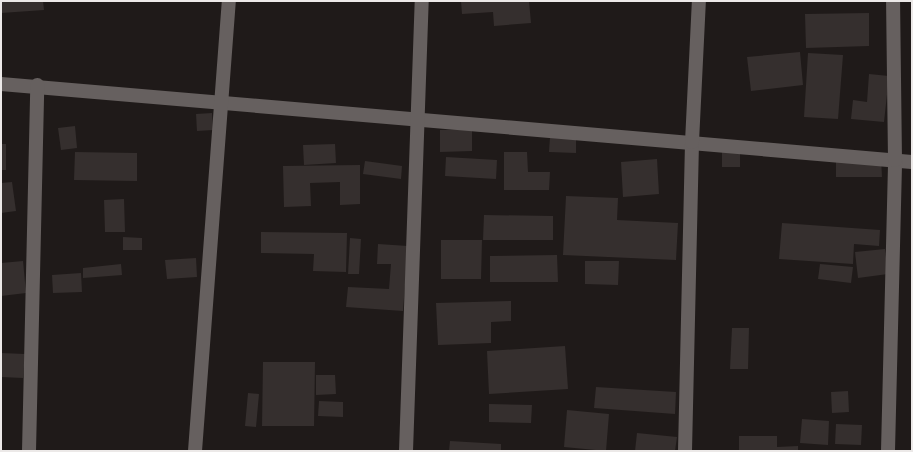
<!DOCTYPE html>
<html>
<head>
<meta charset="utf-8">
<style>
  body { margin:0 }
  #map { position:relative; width:913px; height:452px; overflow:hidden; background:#1f1a19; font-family:"DM Sans",sans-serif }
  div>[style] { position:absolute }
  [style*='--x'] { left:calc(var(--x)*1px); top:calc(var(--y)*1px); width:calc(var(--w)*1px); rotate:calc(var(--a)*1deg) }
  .building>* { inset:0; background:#352f2e }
  .minor>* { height:14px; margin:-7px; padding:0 7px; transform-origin:7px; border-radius:7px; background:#66605f }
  span { translate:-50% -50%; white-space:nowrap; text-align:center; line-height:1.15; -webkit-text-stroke:4.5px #070605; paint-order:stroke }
  .frame { position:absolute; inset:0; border:2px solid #ece9e8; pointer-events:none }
</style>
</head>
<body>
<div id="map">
  <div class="building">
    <i style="clip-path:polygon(1px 1px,43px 1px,44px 10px,1px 13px)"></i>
    <i style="clip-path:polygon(461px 1px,529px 1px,531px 23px,494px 26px,493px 12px,462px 14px)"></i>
    <i style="clip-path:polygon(869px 13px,869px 46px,806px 48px,805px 14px)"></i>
    <i style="clip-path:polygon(800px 52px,803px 85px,751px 91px,747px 57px)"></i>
    <i style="clip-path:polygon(808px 53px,843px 55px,838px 119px,804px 117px)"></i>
    <i style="clip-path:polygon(869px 74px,889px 76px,884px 122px,851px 119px,853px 100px,867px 102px)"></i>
    <i style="clip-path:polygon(212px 113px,213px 130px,197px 131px,196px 114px)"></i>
    <i style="clip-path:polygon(75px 126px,77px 148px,61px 150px,58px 128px)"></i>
    <i style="clip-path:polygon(472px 129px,472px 151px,440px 152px,440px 130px)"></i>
    <i style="clip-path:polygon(550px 137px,576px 138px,576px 153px,549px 152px)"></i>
    <i style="clip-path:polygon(1px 144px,6px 144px,6px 170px,1px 170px)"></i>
    <i style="clip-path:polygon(335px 144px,336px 163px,304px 165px,303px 145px)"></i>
    <i style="clip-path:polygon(722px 149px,740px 149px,740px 167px,722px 167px)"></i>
    <i style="clip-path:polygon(75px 152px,137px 153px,137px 181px,74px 180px)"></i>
    <i style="clip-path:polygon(504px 152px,527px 152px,528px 172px,550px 172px,549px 190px,504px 190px)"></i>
    <i style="clip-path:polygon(446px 157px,497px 160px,496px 179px,445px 176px)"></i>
    <i style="clip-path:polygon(881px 158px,882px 177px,836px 177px,836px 159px)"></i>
    <i style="clip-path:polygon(657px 159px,659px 194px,623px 197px,621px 162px)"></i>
    <i style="clip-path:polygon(365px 161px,402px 166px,401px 179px,363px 174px)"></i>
    <i style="clip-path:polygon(360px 165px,360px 204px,340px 205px,340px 182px,310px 183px,311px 206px,284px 207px,283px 166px)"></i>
    <i style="clip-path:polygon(12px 182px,16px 211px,1px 213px,1px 183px)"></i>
    <i style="clip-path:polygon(566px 196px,618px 198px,617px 220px,678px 223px,676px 260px,563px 255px)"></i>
    <i style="clip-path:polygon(124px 199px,125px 232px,105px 232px,104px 200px)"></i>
    <i style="clip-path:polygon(484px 215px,553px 216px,553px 240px,483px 240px)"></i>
    <i style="clip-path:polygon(782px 223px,880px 230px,879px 246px,854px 244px,853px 264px,779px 259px)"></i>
    <i style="clip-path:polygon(261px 232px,347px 233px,346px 272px,313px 271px,314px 254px,261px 253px)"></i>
    <i style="clip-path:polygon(123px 237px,142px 238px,142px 250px,123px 250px)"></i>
    <i style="clip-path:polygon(350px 238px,361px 239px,359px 274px,348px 274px)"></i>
    <i style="clip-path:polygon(441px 240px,482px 240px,481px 279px,441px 279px)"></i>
    <i style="clip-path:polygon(378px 244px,408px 246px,403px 311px,346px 307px,348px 287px,389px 289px,391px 264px,377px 264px)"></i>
    <i style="clip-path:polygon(885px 249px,888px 274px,858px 278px,855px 252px)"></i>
    <i style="clip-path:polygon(557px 255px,558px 282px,490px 282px,490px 256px)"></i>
    <i style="clip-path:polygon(196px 258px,197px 277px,167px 279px,165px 260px)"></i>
    <i style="clip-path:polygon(23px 261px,26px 293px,1px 296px,1px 263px)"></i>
    <i style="clip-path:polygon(585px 261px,619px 261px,618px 285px,585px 284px)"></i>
    <i style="clip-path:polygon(121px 264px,122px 275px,83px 278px,83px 268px)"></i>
    <i style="clip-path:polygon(820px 264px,853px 267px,851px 283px,818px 279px)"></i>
    <i style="clip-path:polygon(81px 273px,82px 292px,53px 293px,52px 275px)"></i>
    <i style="clip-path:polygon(511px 301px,511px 321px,491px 322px,491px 343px,438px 345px,436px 303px)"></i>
    <i style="clip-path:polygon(732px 328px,749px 328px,748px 369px,730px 369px)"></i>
    <i style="clip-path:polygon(565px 346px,568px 389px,489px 394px,487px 351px)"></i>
    <i style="clip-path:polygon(1px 353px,25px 354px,23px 378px,1px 377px)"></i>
    <i style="clip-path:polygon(263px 362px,315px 362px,314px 426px,262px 426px)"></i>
    <i style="clip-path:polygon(316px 375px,335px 375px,336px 394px,316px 395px)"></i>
    <i style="clip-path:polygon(596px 387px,676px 392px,675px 414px,594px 408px)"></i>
    <i style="clip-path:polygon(848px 391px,849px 412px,832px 413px,831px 392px)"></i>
    <i style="clip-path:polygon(248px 393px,259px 394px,256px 427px,245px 426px)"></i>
    <i style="clip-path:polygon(319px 401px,343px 402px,343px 417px,318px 416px)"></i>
    <i style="clip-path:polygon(489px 404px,532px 405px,531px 423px,489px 422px)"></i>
    <i style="clip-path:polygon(567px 410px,609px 414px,606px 451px,564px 447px)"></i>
    <i style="clip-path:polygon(802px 419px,829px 421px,828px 445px,800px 443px)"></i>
    <i style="clip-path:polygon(836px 424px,862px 425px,861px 445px,835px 444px)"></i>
    <i style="clip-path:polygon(637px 433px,677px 437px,675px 451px,635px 451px)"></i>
    <i style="clip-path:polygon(739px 436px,777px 436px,777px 447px,798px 446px,798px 451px,739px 451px)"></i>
    <i style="clip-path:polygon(450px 441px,501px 444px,501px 451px,449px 451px)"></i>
  </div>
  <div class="minor">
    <i style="--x:1;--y:84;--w:914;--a:4.89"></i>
    <i style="--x:29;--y:451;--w:366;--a:-88.7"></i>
    <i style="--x:195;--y:451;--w:451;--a:-85.7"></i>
    <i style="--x:406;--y:451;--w:450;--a:-88"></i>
    <i style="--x:685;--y:451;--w:309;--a:-88.7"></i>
    <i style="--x:692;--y:142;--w:141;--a:-87.2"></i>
    <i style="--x:888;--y:451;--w:291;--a:-88.6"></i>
    <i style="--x:895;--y:160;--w:159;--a:-90.7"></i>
  </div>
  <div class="frame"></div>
</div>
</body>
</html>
